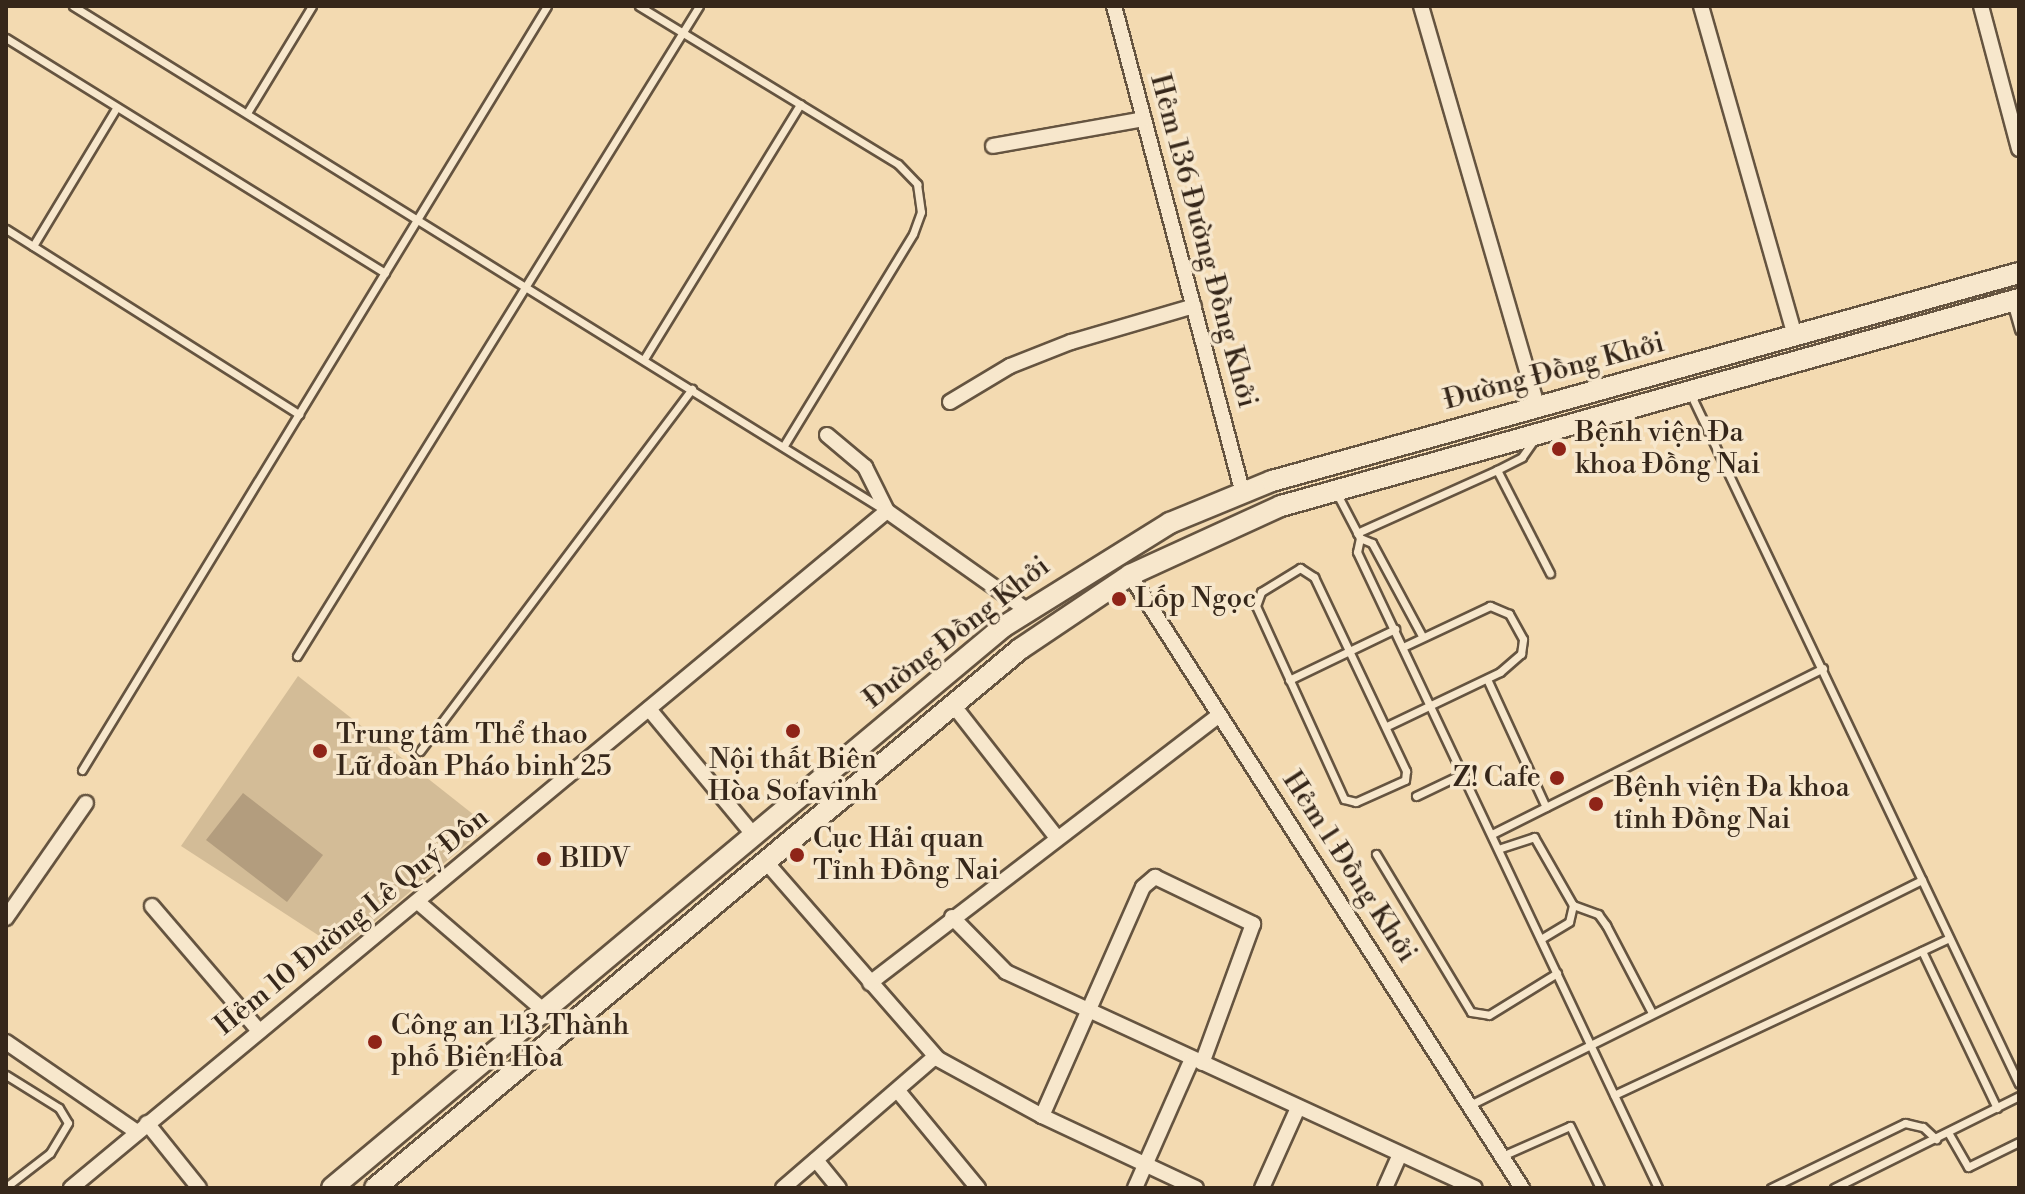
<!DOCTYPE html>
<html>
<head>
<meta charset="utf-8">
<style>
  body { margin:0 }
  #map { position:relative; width:2025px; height:1194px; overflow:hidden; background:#f3dab1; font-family:"Libre Bodoni",serif }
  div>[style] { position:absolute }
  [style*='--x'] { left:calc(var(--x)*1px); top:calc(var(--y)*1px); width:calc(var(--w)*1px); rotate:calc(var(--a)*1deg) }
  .green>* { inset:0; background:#d3bc97 }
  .water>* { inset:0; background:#b39d7e }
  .roads { filter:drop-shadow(2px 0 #655440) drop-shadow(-2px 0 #655440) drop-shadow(0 2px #655440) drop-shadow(0 -2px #655440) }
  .service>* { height:7px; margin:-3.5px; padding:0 3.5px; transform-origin:3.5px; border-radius:3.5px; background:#f7e7cc }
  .minor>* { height:14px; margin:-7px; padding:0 7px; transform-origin:7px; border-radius:7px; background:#f7e7cc }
  .secondary>* { height:20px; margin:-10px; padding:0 10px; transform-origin:10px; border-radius:10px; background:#f7e7cc }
  .dots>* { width:22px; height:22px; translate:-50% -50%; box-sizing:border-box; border:4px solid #f7e7cc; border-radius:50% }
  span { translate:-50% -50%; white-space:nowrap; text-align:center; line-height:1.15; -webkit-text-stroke:7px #f7e7cc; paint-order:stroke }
  .street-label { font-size:28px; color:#36271a }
  .poi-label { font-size:28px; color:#36271a }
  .left { translate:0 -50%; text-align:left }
  .right { translate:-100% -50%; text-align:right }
  .frame { position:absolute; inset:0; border:8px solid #36271a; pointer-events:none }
</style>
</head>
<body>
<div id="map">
  <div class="green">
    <i style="clip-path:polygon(298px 676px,488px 826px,341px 950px,181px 846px)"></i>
  </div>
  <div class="water">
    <i style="clip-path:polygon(243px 793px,323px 855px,287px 902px,206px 840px)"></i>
  </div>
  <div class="roads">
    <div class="service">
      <i style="--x:73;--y:6;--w:951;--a:31.85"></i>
      <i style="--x:639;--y:6;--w:303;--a:31.4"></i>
      <i style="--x:898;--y:164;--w:28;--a:46"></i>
      <i style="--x:917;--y:184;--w:28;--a:82"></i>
      <i style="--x:921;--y:212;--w:23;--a:110"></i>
      <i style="--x:913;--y:234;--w:247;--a:121.4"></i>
      <i style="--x:6;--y:38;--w:446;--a:31.8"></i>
      <i style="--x:247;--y:113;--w:125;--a:-58.7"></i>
      <i style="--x:6;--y:229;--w:347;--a:32.3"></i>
      <i style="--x:33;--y:246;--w:162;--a:-58.9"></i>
      <i style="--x:2012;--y:305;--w:26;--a:74"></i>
      <i style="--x:644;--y:359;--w:299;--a:-58.5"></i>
      <i style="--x:1690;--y:393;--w:765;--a:64.54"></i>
      <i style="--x:1497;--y:470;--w:116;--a:62.8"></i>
      <i style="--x:1336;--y:492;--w:52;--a:62.4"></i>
      <i style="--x:1360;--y:538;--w:14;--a:102"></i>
      <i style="--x:1357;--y:552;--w:704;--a:64.67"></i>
      <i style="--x:1357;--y:533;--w:154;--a:-24.2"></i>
      <i style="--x:1497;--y:470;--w:28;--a:-27"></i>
      <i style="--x:1522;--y:457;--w:21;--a:-55"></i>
      <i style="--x:1360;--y:538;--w:13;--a:23"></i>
      <i style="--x:1372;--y:543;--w:106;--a:61.7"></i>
      <i style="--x:1300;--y:568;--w:17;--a:33"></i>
      <i style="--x:1314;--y:577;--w:215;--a:64.6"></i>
      <i style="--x:1406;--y:771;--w:9;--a:96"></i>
      <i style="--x:1405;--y:780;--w:54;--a:155.8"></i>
      <i style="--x:1356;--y:802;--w:12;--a:-166"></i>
      <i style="--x:1344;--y:799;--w:212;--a:-114.5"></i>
      <i style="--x:1256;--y:606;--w:15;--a:-70"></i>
      <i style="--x:1261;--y:592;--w:46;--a:-31.6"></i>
      <i style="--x:297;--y:656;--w:764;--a:-58.26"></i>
      <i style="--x:1487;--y:679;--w:141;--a:65.3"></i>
      <i style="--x:1289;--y:680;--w:118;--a:-25.7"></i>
      <i style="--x:1387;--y:726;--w:125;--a:-25.5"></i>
      <i style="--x:1500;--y:672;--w:28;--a:-41"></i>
      <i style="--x:1521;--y:654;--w:15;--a:-82"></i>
      <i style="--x:1523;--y:639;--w:29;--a:-119"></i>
      <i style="--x:1509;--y:614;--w:21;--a:-157"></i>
      <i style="--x:1490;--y:606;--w:96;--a:154.8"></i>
      <i style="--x:420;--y:751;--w:453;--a:-53.1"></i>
      <i style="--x:82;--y:770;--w:894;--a:-58.67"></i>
      <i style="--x:1416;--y:796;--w:53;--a:-25.6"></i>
      <i style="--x:1494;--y:833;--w:368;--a:-26.6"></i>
      <i style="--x:1501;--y:848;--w:35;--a:-18"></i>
      <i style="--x:1534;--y:837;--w:78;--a:60.2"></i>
      <i style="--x:1573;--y:905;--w:17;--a:103"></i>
      <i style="--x:1569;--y:922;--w:33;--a:149"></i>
      <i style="--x:1376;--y:854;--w:184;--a:59"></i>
      <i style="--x:1471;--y:1012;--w:18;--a:9"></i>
      <i style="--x:1489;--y:1015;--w:80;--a:-31.7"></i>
      <i style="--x:1573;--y:905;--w:27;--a:20"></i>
      <i style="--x:1598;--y:914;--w:14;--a:54"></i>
      <i style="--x:1606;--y:925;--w:99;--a:62.4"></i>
      <i style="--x:1922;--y:951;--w:174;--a:64.5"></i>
      <i style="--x:6;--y:1075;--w:62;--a:31.9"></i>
      <i style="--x:59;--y:1108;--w:17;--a:59"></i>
      <i style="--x:68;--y:1123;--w:35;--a:121"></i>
      <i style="--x:50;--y:1153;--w:56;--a:142.3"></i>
      <i style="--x:1614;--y:1095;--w:370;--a:-25.1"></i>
      <i style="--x:1470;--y:1105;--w:505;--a:-26.46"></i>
      <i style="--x:1949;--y:1134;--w:38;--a:60"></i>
      <i style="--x:1968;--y:1167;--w:57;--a:-26.1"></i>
      <i style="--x:1502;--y:1156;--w:74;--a:-23.8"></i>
      <i style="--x:1570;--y:1126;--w:69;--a:64.2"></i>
      <i style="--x:1771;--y:1188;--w:149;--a:-25.9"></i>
      <i style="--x:1905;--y:1123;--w:18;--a:13"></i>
      <i style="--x:1923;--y:1127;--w:18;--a:43"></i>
      <i style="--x:1834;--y:1188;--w:207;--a:-26.4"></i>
    </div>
    <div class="minor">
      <i style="--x:1114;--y:6;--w:501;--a:75.19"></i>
      <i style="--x:1421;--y:6;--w:415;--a:73.8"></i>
      <i style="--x:1701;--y:6;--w:344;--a:74.1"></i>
      <i style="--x:1981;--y:6;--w:148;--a:75.1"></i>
      <i style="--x:993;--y:146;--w:153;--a:-10.1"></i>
      <i style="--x:950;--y:402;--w:70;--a:-31"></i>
      <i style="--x:1010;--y:366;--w:66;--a:-21.5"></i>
      <i style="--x:1071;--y:342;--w:128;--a:-16.3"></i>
      <i style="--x:827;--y:435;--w:50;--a:40.1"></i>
      <i style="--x:865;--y:467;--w:49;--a:63.4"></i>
      <i style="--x:887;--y:511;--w:171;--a:35.3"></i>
      <i style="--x:1130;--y:575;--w:728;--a:57.4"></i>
      <i style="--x:954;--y:706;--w:167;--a:52"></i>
      <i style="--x:649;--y:709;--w:161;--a:50.3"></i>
      <i style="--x:767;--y:863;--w:260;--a:48.9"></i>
      <i style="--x:938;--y:1059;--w:119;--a:28.7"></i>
      <i style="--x:1042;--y:1116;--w:170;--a:25.1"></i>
      <i style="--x:418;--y:902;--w:164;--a:40.8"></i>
      <i style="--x:152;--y:906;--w:165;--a:49.4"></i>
      <i style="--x:952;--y:917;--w:77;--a:45.5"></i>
      <i style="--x:1006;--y:972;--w:516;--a:24.73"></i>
      <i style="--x:6;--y:918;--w:140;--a:-55.2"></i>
      <i style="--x:870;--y:983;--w:440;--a:-37.5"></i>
      <i style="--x:6;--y:1042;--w:159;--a:34.5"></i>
      <i style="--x:898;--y:1091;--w:126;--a:50.5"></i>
      <i style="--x:1042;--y:1116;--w:250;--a:-66.2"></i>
      <i style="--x:1143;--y:887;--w:16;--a:-40"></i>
      <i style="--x:1155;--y:877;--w:109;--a:25.6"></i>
      <i style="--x:1253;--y:924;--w:148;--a:110.1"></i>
      <i style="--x:147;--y:1123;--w:83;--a:51.3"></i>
      <i style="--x:816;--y:1160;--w:36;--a:51"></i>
      <i style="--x:71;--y:1188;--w:1060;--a:-39.68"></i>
      <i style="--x:783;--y:1188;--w:201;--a:-40.8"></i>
      <i style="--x:1135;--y:1188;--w:141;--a:-66.2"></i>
      <i style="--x:1262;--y:1188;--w:88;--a:-65.8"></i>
      <i style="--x:1385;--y:1188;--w:37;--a:-66"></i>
    </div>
    <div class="secondary">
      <i style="--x:332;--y:1188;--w:875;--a:-39.9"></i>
      <i style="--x:1003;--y:627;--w:197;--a:-31.9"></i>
      <i style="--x:1170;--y:523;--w:110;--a:-22.4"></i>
      <i style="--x:1272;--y:481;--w:775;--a:-15.56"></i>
      <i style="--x:375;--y:1188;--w:841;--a:-39.88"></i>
      <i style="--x:1020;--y:649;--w:133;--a:-33.9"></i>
      <i style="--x:1130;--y:575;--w:166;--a:-24.6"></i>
      <i style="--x:1281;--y:506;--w:766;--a:-15.67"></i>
    </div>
  </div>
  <div class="dots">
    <i style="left:1559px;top:449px;background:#8f2418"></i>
    <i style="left:1119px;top:599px;background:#8f2418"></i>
    <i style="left:793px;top:731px;background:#8f2418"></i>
    <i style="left:320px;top:751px;background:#8f2418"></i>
    <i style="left:1557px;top:778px;background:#8f2418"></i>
    <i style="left:1596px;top:804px;background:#8f2418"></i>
    <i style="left:797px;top:855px;background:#8f2418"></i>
    <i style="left:544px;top:859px;background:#8f2418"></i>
    <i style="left:375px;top:1042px;background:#8f2418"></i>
  </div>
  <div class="street-label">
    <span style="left:1203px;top:241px;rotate:75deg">Hẻm 136 Đường Đồng Khởi</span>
    <span style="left:1554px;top:372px;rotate:-15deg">Đường Đồng Khởi</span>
    <span style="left:957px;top:633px;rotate:-38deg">Đường Đồng Khởi</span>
    <span style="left:1349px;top:867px;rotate:57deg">Hẻm 1 Đồng Khởi</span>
    <span style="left:352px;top:922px;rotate:-39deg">Hẻm 10 Đường Lê Quý Đôn</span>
  </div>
  <div class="poi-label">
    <span class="left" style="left:1575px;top:449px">Bệnh viện Đa<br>khoa Đồng Nai</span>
    <span class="left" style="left:1135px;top:599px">Lốp Ngọc</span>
    <span class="left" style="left:336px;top:751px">Trung tâm Thể thao<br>Lữ đoàn Pháo binh 25</span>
    <span style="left:793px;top:776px">Nội thất Biên<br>Hòa Sofavinh</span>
    <span class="right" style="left:1541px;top:778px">Z! Cafe</span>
    <span class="left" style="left:1614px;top:804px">Bệnh viện Đa khoa<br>tỉnh Đồng Nai</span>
    <span class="left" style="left:813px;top:855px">Cục Hải quan<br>Tỉnh Đồng Nai</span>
    <span class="left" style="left:560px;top:859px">BIDV</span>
    <span class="left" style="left:391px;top:1042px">Công an 113 Thành<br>phố Biên Hòa</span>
  </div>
  <div class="frame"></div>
</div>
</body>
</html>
